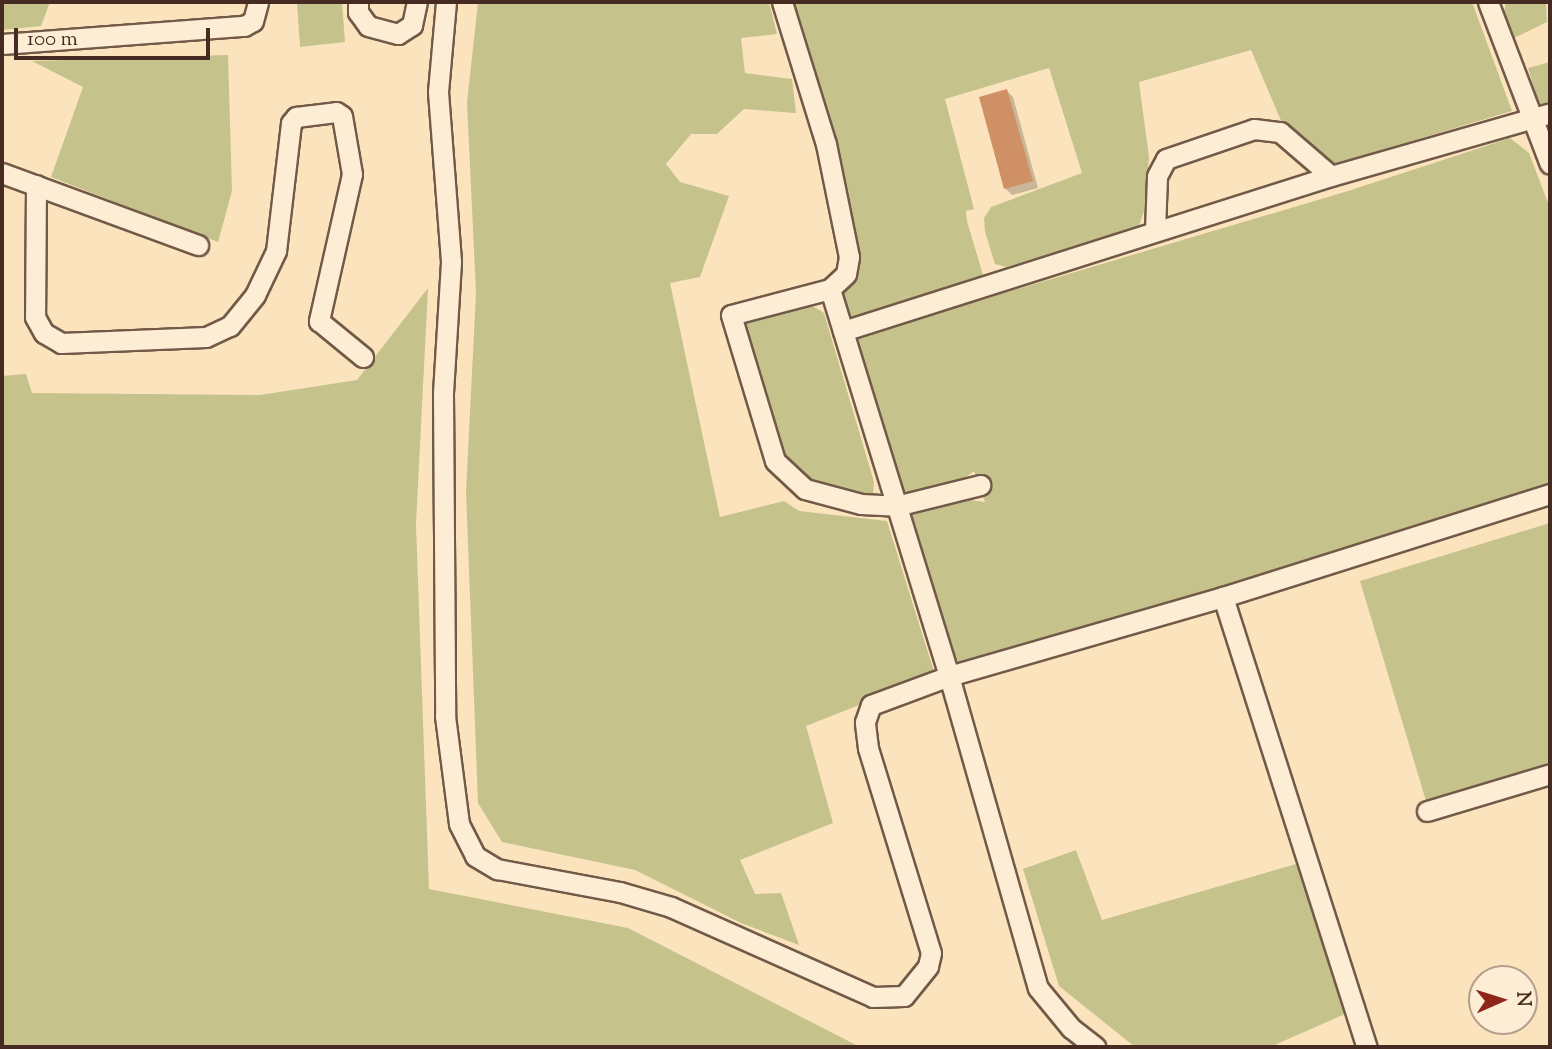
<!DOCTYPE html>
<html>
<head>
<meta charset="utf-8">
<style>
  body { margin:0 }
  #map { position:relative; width:1552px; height:1049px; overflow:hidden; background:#fbe4bd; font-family:"Sorts Mill Goudy",serif }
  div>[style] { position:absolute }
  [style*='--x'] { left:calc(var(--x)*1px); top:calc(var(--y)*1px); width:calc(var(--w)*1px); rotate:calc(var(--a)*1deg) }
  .green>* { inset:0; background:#c6c28c }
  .shadow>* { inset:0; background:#0003 }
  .building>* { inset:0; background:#cf9066 }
  .roads { filter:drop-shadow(2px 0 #725948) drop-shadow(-2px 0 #725948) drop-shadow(0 2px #725948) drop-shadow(0 -2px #725948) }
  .minor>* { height:19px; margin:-9.5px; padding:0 9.5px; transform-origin:9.5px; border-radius:9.5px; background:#fcedd4 }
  span { translate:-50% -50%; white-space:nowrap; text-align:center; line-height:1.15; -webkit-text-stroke:7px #fcedd4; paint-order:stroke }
  .frame { position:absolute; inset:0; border:4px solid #452b21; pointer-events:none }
  .north { position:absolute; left:1468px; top:965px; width:70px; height:70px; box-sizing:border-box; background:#fcedd4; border:2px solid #b39f8c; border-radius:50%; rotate:87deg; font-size:19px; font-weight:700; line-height:28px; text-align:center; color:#452b21 }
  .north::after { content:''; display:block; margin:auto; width:24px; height:32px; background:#8f2418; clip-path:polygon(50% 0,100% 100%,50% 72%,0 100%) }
  .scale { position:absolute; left:14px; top:28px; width:196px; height:32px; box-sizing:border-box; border:4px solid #452b21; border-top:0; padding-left:9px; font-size:21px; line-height:24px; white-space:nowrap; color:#452b21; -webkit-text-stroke:5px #fcedd4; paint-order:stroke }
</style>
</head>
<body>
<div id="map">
  <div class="green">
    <i style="clip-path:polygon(2px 2px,50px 2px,41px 26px,2px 30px)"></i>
    <i style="clip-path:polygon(297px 2px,342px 2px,345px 42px,300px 47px)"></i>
    <i style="clip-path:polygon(478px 2px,769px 2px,777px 34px,741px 38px,745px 73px,792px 79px,796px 113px,744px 109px,717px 134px,691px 134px,666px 164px,680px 182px,729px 196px,700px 277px,670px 283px,720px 517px,784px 501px,799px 511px,887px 521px,935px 675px,806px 726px,833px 823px,740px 860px,755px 894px,781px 893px,799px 945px,741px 923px,635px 870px,502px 842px,478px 803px,466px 492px,476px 293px,467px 103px)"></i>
    <i style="clip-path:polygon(791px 2px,1472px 2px,1512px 111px,1325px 167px,1285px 130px,1251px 50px,1139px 82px,1149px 157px,1145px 208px,1139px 226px,1006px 267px,995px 264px,985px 232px,984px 218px,991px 207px,1082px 173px,1049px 68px,945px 99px,974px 209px,966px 211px,967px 221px,983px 275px,852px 317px,843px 314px,842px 297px,851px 281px)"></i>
    <i style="clip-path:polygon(1506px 2px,1546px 2px,1547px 22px,1514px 38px,1504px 12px)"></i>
    <i style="clip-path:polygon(228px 55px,232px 191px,218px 242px,51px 177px,83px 87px,32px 61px)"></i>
    <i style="clip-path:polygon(1550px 62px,1550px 102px,1539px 105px,1528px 68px)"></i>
    <i style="clip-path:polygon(1510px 138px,1529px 153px,1550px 208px,1550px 485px,976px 662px,959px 662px,950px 653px,906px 524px,911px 513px,960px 499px,985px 502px,974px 471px,958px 483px,906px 498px,896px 490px,853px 345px,859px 336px,1348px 191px)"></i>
    <i style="clip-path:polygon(428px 288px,416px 524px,429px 889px,628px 928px,860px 1047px,2px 1047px,2px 376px,26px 374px,32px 393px,260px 395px,357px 380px)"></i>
    <i style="clip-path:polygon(809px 304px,824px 313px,874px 482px,873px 495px,860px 500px,803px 480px,777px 461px,743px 321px)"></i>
    <i style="clip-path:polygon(1550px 523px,1550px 763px,1426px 801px,1360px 581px)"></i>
    <i style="clip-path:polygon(1076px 850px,1102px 920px,1296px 864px,1345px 1014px,1270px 1047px,1135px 1047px,1059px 986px,1023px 869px)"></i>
  </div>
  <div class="shadow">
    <i style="clip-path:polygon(1007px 91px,1013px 97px,1038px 188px,1012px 195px,1006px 189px,981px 98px)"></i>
  </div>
  <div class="building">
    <i style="clip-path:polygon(1007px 89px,1033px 181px,1004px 189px,979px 97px)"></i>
  </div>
  <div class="roads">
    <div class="minor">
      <i style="--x:358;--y:2;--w:10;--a:90"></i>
      <i style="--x:358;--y:12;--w:17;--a:54"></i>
      <i style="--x:368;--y:26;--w:31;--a:15"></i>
      <i style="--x:398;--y:34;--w:17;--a:-33"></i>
      <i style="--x:412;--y:25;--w:24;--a:-78"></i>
      <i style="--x:446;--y:2;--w:90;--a:95.1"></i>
      <i style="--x:438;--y:92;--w:170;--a:85.6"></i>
      <i style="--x:451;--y:262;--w:132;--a:93.5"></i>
      <i style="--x:443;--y:394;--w:322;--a:89.6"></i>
      <i style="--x:445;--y:716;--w:109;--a:82.6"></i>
      <i style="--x:459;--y:824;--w:36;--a:63"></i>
      <i style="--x:475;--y:856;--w:26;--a:31"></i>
      <i style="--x:497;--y:869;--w:125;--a:10.6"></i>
      <i style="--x:620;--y:892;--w:53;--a:16.4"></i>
      <i style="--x:671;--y:907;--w:221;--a:24"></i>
      <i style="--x:873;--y:997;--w:31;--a:-2"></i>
      <i style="--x:904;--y:996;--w:38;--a:-51"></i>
      <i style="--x:928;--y:966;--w:13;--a:-77"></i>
      <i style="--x:931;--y:953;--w:214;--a:-107.1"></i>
      <i style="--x:868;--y:748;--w:26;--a:-97"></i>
      <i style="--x:865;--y:722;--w:18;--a:-71"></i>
      <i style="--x:871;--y:705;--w:83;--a:-20.4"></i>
      <i style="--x:949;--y:676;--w:285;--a:-16.1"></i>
      <i style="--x:1223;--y:597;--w:343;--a:-17.5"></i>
      <i style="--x:782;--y:2;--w:149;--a:72.8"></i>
      <i style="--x:826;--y:144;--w:115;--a:78.5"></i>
      <i style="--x:849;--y:257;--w:17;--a:100"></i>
      <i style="--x:846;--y:274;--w:22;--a:137"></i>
      <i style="--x:830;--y:289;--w:102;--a:165.3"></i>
      <i style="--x:731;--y:315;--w:152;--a:73.2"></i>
      <i style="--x:775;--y:461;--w:41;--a:43"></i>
      <i style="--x:805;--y:489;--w:58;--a:15"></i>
      <i style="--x:861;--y:504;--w:35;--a:3"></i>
      <i style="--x:896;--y:506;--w:87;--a:-14"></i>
      <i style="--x:1488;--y:2;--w:173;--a:69.1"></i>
      <i style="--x:2;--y:44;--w:243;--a:-4.3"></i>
      <i style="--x:244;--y:26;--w:10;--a:-29"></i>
      <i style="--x:253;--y:21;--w:20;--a:-75"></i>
      <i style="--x:2;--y:173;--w:209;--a:20.2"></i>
      <i style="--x:36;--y:185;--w:132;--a:90.4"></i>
      <i style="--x:35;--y:317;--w:18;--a:61"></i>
      <i style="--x:44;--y:333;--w:20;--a:30"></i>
      <i style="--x:61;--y:343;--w:145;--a:-2.4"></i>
      <i style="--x:206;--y:337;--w:26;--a:-25"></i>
      <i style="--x:230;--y:326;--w:40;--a:-51"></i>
      <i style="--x:255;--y:295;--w:49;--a:-64.5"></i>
      <i style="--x:276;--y:251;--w:129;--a:-83.3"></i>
      <i style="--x:291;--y:123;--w:8;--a:-50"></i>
      <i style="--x:296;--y:117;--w:40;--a:-7.1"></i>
      <i style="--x:336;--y:112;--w:7;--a:34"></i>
      <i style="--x:342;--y:116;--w:59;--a:80.2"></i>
      <i style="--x:352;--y:174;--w:151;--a:102.7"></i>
      <i style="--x:319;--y:321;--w:57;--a:39.3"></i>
      <i style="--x:1155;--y:231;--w:55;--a:-87.9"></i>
      <i style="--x:1157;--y:176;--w:19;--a:-62"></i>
      <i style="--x:1166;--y:159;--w:93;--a:-18.8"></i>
      <i style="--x:1254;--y:129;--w:26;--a:7"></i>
      <i style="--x:1280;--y:132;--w:67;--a:40.8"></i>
      <i style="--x:830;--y:289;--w:405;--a:72.9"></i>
      <i style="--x:949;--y:676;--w:324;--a:74.1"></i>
      <i style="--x:1038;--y:988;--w:52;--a:50.5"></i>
      <i style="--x:1071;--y:1028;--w:31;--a:38"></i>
      <i style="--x:843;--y:331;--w:512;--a:-17.62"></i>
      <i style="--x:1331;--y:176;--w:228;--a:-16"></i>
      <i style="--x:1223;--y:597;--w:472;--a:72.3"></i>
      <i style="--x:1427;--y:811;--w:128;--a:-16.7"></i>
    </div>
  </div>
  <div class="frame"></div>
  <div class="north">N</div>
  <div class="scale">100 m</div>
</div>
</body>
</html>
